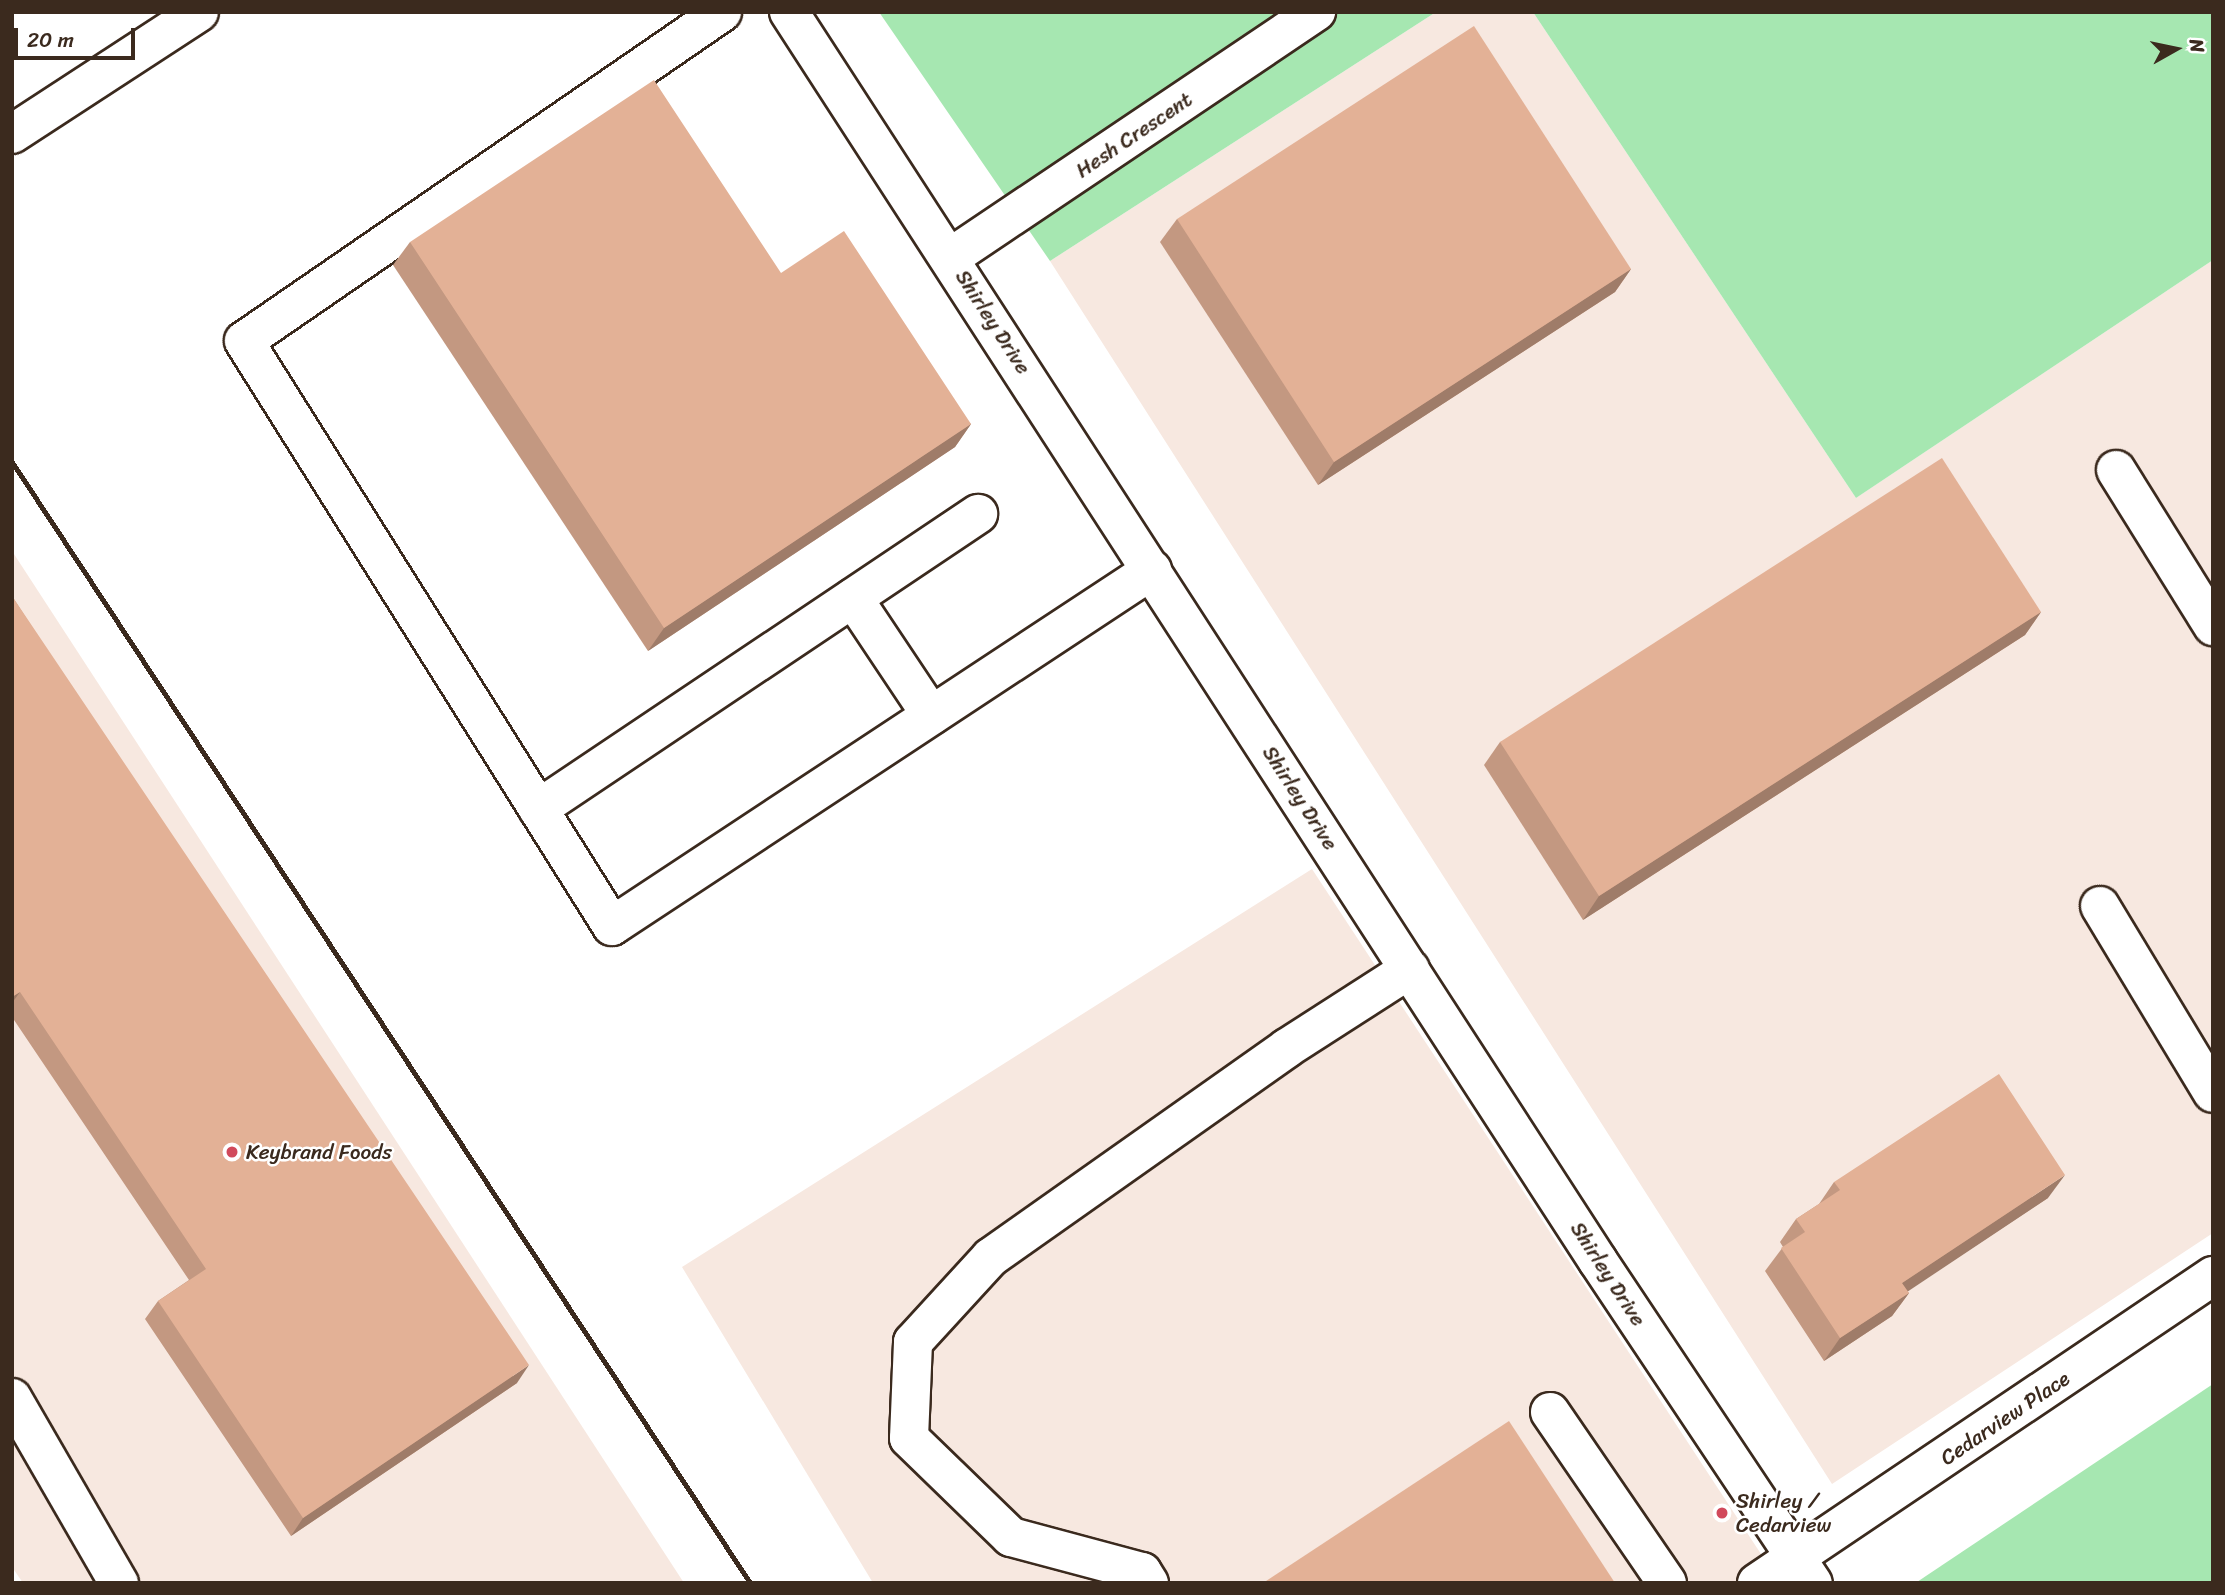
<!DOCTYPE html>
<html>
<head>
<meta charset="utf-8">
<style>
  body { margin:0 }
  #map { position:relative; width:2225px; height:1595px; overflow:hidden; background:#fff; font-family:Sriracha,sans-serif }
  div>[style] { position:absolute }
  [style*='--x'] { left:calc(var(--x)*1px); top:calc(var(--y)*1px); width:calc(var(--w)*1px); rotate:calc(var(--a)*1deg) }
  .built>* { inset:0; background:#f7e8e0 }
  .green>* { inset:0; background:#a6e7b1 }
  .roads { filter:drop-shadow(2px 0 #3b2a1e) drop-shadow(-2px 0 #3b2a1e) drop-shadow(0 2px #3b2a1e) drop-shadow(0 -2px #3b2a1e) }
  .minor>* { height:38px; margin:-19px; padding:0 19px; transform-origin:19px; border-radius:19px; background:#fff }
  .rail>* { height:5px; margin:-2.5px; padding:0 2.5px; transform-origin:2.5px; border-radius:2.5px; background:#3b2a1e }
  .wall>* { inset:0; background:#c39881 }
  .shaded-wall>* { inset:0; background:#9f7c69 }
  .building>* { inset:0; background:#e3b196 }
  .dots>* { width:19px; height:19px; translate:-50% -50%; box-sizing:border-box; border:4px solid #fff; border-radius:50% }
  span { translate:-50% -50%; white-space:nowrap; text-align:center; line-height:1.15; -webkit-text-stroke:5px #fff; paint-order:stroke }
  .street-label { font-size:21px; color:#3b2a1e }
  .poi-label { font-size:21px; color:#3b2a1e }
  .left { translate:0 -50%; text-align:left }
  .frame { position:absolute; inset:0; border:14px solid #3b2a1e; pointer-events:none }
  .north { position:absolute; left:2141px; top:14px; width:70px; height:70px; -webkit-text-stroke:5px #fff; paint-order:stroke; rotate:81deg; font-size:19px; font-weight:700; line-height:28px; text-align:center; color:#3b2a1e }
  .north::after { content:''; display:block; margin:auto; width:24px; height:32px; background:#3b2a1e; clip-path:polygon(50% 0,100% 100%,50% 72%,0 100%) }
  .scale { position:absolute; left:14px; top:28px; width:121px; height:32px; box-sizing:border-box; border:4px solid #3b2a1e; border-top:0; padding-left:9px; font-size:21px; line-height:24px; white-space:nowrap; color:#3b2a1e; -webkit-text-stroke:5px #fff; paint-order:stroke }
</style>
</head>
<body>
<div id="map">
  <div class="built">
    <i style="clip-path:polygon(1436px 12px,1533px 12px,1856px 498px,2213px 260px,2213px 1233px,1832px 1484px,1050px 261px)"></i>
    <i style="clip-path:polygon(12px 551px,684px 1583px,23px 1583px,12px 1567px)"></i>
    <i style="clip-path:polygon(1312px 869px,1780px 1583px,873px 1583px,682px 1267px)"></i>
  </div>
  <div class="green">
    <i style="clip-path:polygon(879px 12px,1436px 12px,1050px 261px)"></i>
    <i style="clip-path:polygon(1533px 12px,2213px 12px,2213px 260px,1856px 498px)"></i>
    <i style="clip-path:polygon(2213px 1384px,2213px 1583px,1917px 1583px,1917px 1582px)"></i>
  </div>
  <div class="roads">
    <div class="minor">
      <i style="--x:722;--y:12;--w:580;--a:145.46"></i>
      <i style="--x:244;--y:341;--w:691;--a:57.83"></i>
      <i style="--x:612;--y:926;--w:647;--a:-33.4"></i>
      <i style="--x:789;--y:12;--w:1488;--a:57.07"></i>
      <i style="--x:1598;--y:1261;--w:387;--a:56.3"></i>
      <i style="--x:12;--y:134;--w:223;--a:-33.1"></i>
      <i style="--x:951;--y:257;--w:440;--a:-33.9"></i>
      <i style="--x:2116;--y:470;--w:184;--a:58.1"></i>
      <i style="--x:853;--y:598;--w:141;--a:56.3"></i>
      <i style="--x:538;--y:809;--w:530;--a:-33.84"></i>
      <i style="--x:2100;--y:906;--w:218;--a:58.9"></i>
      <i style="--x:12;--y:1398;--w:214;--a:60"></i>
      <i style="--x:1550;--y:1412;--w:207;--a:55.6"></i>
      <i style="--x:1149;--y:1583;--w:13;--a:-122"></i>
      <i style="--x:1142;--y:1572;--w:136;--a:-165"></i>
      <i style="--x:1011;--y:1537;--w:142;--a:-135.9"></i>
      <i style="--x:909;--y:1438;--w:96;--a:-87.6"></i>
      <i style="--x:913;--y:1342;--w:115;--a:-47.5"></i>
      <i style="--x:991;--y:1257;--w:362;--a:-35.2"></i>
      <i style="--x:1287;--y:1048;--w:146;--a:-32.7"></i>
      <i style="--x:1757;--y:1583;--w:550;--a:-33.95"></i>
    </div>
  </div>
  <div class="rail">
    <i style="--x:12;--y:462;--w:1342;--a:56.64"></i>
  </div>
  <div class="wall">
    <i style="clip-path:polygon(1177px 219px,1631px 269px,1615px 292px,1318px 485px,1160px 242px)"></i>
    <i style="clip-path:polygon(410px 242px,781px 273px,971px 424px,955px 447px,648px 651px,393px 265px)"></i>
    <i style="clip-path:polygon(12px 596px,517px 1383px,291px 1536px,145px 1319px,158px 1301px,189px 1280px,12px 1017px)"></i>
    <i style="clip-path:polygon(2041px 612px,2025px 635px,1583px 920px,1484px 765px,1500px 742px)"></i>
    <i style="clip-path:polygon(1834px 1182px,2048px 1198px,1907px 1291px,1909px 1293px,1892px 1316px,1824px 1361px,1765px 1271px,1783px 1247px,1780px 1242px,1796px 1219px,1819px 1204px)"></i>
  </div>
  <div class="shaded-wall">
    <i style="clip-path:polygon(1631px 269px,1615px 292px,1318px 485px,1334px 462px)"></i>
    <i style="clip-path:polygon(971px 424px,955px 447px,648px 651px,664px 628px)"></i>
    <i style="clip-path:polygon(2041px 612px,2025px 635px,1583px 920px,1599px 896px)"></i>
    <i style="clip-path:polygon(20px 992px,12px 1003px,12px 997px)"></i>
    <i style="clip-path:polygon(2065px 1175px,2048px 1198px,1886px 1306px,1902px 1283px)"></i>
    <i style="clip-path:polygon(1909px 1293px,1892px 1316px,1824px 1361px,1840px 1338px)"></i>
    <i style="clip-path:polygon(529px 1365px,517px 1383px,291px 1536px,303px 1518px)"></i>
  </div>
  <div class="building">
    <i style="clip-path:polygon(1474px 26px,1631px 269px,1334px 462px,1177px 219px)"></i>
    <i style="clip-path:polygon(654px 80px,781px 273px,844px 231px,971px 424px,664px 628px,410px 242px)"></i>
    <i style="clip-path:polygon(1942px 458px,2041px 612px,1599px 896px,1500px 742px)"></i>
    <i style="clip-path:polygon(12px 596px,529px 1365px,303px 1518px,158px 1301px,206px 1269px,20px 992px,12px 997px)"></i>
    <i style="clip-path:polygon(1999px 1074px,2065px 1175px,1902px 1283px,1909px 1293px,1840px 1338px,1781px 1248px,1805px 1232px,1796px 1219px,1840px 1190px,1834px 1182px)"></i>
    <i style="clip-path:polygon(1509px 1421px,1615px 1583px,1263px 1583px)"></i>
  </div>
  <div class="dots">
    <i style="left:232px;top:1152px;background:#d1495b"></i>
    <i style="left:1722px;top:1513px;background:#d1495b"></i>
  </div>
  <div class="street-label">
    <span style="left:1134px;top:135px;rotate:-34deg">Hesh Crescent</span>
    <span style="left:993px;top:322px;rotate:57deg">Shirley Drive</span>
    <span style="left:1300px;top:798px;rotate:57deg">Shirley Drive</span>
    <span style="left:1608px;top:1274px;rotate:57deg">Shirley Drive</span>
    <span style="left:2005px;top:1418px;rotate:-34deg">Cedarview Place</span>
  </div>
  <div class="poi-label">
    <span class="left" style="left:246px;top:1152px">Keybrand Foods</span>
    <span class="left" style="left:1736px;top:1513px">Shirley /<br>Cedarview</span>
  </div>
  <div class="frame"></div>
  <div class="north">N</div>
  <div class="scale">20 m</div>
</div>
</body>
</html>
